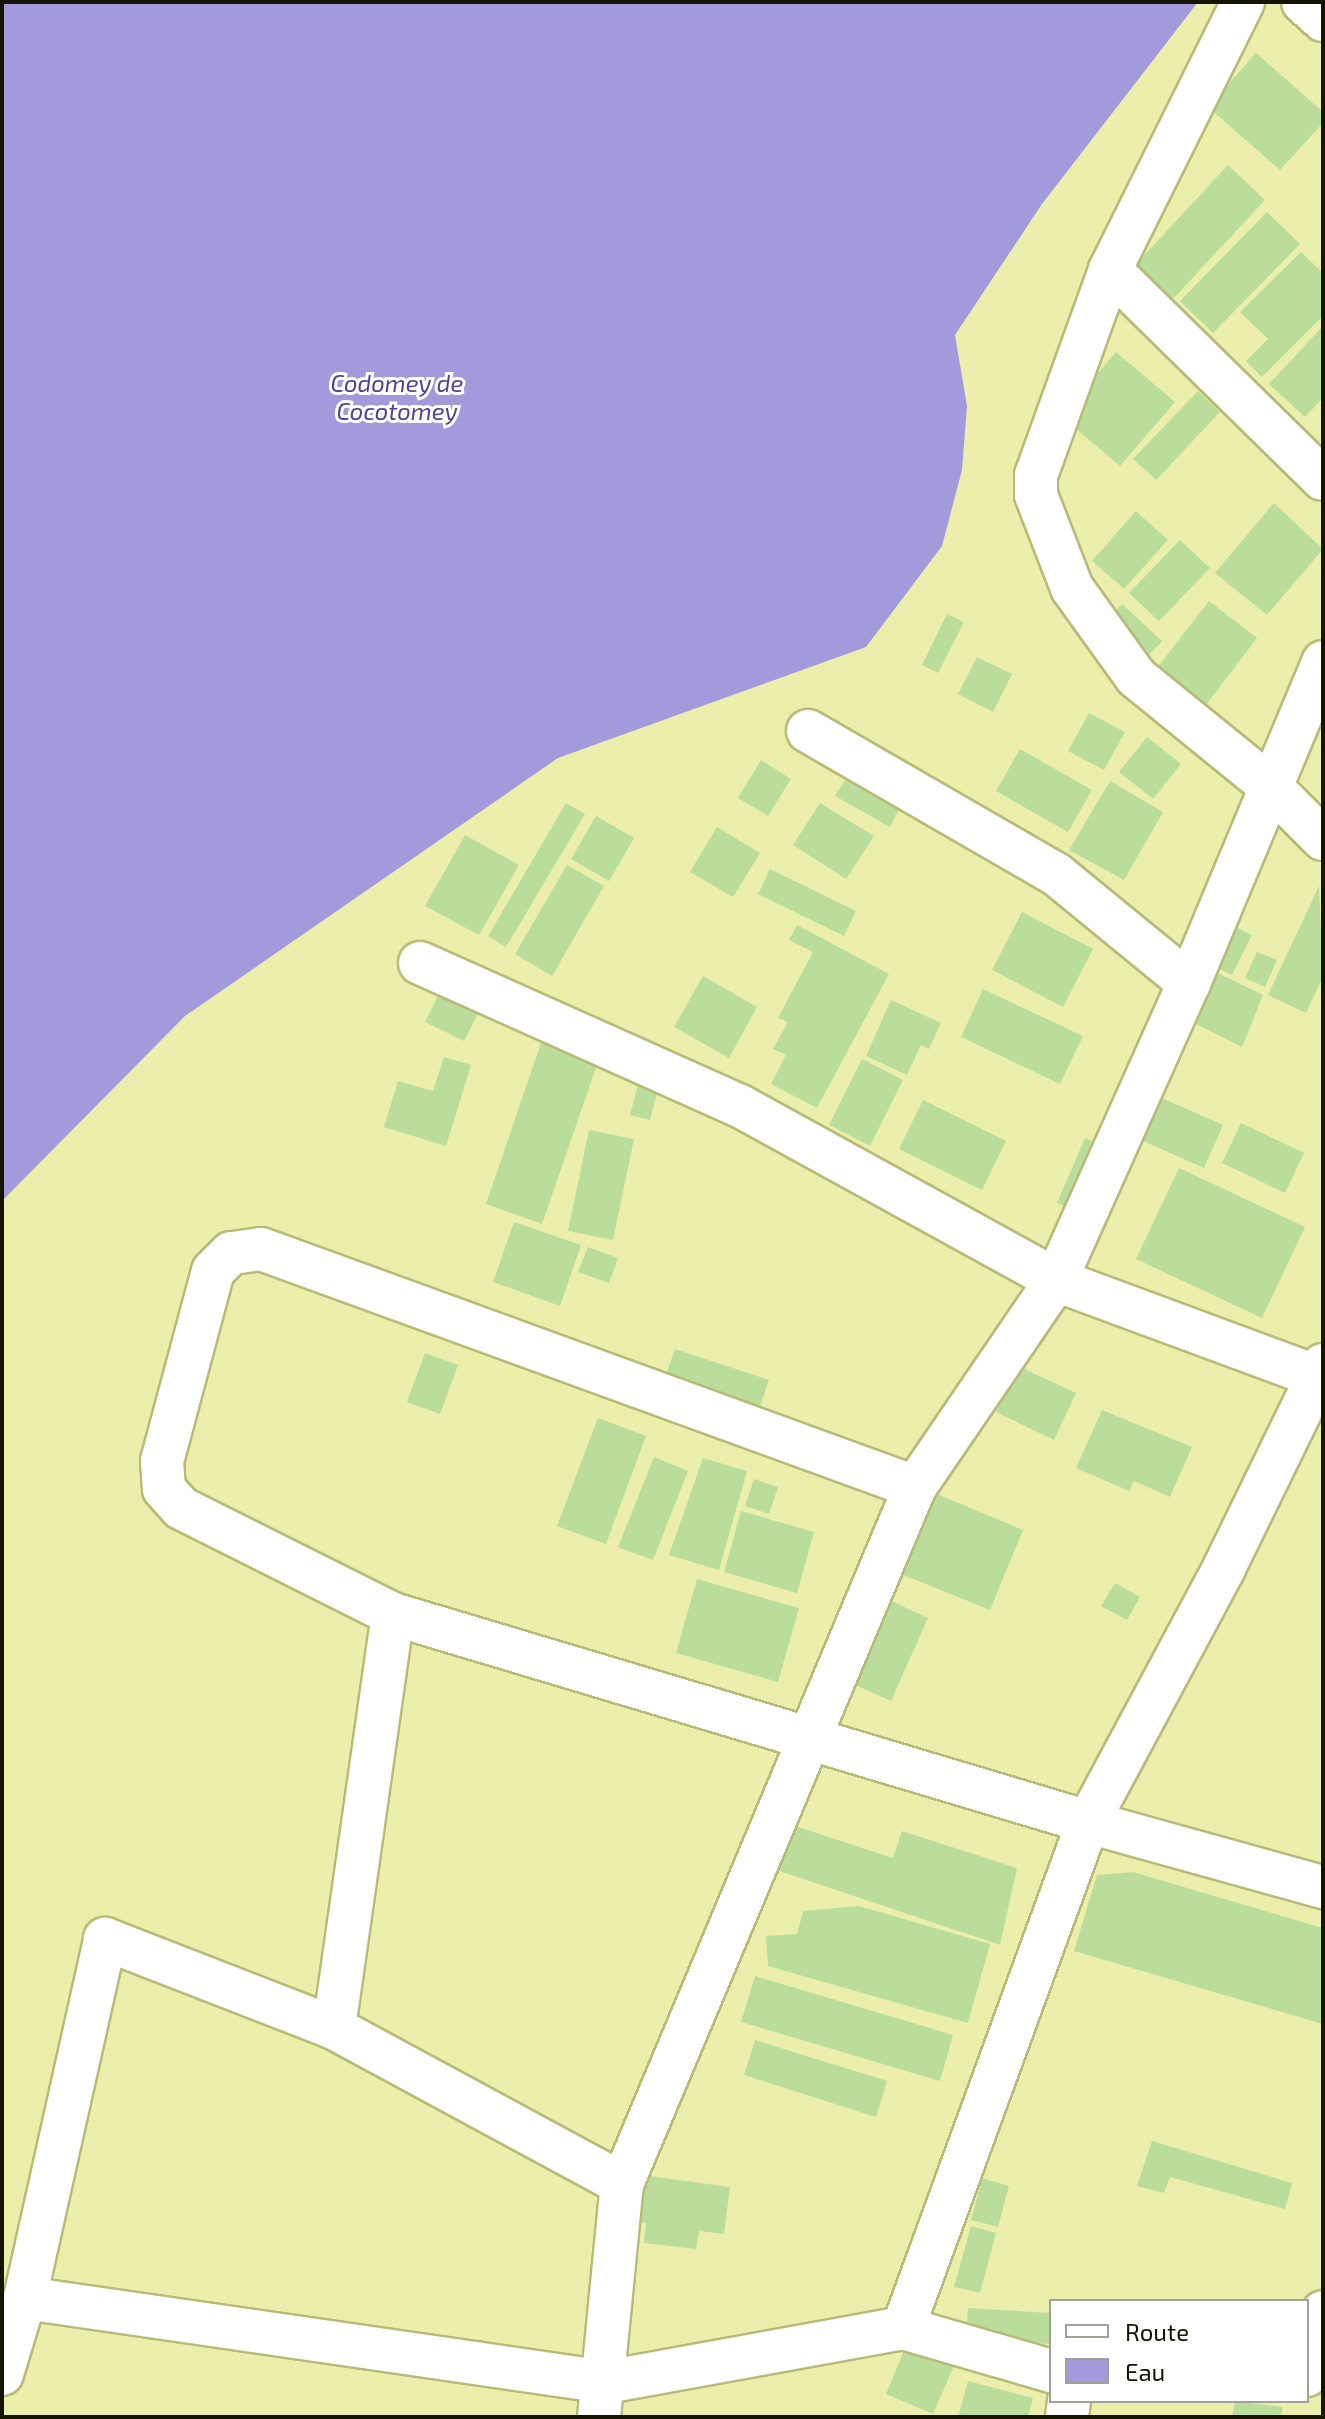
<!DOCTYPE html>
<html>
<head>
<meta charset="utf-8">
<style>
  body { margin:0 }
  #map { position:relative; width:1325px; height:2419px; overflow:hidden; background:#ecefab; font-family:"Exo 2",sans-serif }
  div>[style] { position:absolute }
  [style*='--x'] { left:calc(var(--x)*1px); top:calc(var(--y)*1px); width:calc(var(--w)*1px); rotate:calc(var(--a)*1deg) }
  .water>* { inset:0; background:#a39adb }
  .building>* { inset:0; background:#bbdd9b }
  .roads { filter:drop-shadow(2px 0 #b8ba78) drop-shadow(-2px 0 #b8ba78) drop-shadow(0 2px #b8ba78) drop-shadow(0 -2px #b8ba78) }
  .minor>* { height:42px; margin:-21px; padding:0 21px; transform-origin:21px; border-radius:21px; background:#fff }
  span { translate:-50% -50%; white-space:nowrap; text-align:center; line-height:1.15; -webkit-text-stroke:6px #fff; paint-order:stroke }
  .water-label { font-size:24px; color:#534290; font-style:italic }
  .frame { position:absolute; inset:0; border:4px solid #141400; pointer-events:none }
  .legend { position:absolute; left:1049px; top:2299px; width:260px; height:104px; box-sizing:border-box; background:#fff; border:2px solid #a1a199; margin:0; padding:10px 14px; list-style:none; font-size:24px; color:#141400 }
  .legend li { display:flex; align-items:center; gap:16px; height:40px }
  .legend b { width:40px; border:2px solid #a1a199 }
</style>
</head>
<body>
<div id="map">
  <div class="water">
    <i style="clip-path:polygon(2px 2px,1198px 2px,1042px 204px,955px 335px,967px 406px,962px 470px,942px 546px,866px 647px,558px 758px,185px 1016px,2px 1201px)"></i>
  </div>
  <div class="building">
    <i style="clip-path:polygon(1256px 53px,1323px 112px,1323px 123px,1280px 170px,1208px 107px)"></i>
    <i style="clip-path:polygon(1228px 165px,1265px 200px,1173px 299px,1136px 264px)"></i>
    <i style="clip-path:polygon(1267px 212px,1300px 244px,1213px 333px,1180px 301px)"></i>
    <i style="clip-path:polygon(1301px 252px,1323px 273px,1323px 316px,1262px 377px,1246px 361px,1268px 339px,1240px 312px)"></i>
    <i style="clip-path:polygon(1323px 326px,1323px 398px,1305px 417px,1269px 384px)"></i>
    <i style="clip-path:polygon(1116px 352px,1175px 402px,1120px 466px,1061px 416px)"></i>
    <i style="clip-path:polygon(1198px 391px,1220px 412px,1156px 480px,1133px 459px)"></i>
    <i style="clip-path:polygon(1274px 503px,1323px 549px,1267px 615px,1215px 573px)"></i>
    <i style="clip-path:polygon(1136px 511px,1168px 540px,1124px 589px,1092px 561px)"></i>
    <i style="clip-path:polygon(1180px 540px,1210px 568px,1159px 621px,1129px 593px)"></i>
    <i style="clip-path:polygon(1209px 601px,1257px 638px,1206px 705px,1157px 668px)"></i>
    <i style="clip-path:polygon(1122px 604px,1162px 641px,1145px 659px,1105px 622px)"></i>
    <i style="clip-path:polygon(947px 614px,964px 622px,938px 673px,922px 665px)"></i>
    <i style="clip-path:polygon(977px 657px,1012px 674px,993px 712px,958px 694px)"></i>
    <i style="clip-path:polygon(1089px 713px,1125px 732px,1104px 770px,1068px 751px)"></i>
    <i style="clip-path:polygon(1147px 737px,1181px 764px,1153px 799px,1119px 772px)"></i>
    <i style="clip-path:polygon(1020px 749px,1092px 790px,1068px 832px,996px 791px)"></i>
    <i style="clip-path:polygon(761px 760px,791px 779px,768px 816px,738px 798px)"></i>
    <i style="clip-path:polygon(845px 780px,899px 810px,890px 827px,835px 796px)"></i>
    <i style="clip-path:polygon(1110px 781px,1163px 812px,1124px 880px,1069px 850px)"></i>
    <i style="clip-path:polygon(566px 803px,585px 814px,506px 947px,488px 936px)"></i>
    <i style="clip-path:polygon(820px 803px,874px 836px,846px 879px,793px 845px)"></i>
    <i style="clip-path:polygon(596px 816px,634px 838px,609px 881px,571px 859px)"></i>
    <i style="clip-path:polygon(717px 827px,760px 853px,733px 897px,690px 872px)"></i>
    <i style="clip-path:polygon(465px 835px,519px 865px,479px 935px,425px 906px)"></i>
    <i style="clip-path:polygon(567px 865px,604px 886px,552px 976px,515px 954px)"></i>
    <i style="clip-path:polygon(770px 869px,856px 911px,844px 936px,758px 894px)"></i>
    <i style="clip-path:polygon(1319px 886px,1323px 977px,1306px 1013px,1268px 995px)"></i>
    <i style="clip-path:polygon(1022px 912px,1093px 949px,1063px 1007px,992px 970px)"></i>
    <i style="clip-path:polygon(1211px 915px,1252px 935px,1232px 975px,1192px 956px)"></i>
    <i style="clip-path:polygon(797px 925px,889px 974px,817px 1108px,771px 1084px,786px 1055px,773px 1049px,788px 1022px,778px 1018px,813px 952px,789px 940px)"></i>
    <i style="clip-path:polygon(1257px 952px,1277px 960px,1265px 987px,1245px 978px)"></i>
    <i style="clip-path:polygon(1187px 958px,1263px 995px,1242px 1047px,1164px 1008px)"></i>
    <i style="clip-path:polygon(448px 975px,488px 994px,464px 1041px,425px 1022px)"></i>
    <i style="clip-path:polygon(703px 976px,757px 1007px,729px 1058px,674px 1027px)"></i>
    <i style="clip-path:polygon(983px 989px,1083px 1036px,1060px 1084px,961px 1037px)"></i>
    <i style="clip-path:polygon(891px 1000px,941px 1023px,929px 1049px,921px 1045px,907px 1075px,866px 1056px)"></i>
    <i style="clip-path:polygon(542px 1040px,599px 1059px,542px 1224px,486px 1204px)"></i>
    <i style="clip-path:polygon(444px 1057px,471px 1065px,446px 1146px,384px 1127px,398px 1081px,433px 1091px)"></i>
    <i style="clip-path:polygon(862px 1059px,903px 1080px,870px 1146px,829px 1125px)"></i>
    <i style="clip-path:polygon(641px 1073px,661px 1078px,650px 1120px,630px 1115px)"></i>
    <i style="clip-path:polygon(1153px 1094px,1223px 1125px,1204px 1168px,1134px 1137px)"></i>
    <i style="clip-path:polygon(923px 1100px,1006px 1141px,982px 1190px,899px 1149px)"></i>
    <i style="clip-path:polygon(1241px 1123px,1304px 1153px,1285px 1193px,1222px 1163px)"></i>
    <i style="clip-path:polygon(589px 1130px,634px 1139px,613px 1240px,568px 1231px)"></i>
    <i style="clip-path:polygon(1085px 1138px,1115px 1150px,1087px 1216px,1057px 1203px)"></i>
    <i style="clip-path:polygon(1179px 1168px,1305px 1227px,1262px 1318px,1136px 1259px)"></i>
    <i style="clip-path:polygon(514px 1222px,581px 1245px,560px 1306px,493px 1282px)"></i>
    <i style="clip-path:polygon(588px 1247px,618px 1258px,609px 1283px,578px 1272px)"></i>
    <i style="clip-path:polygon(675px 1349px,769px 1380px,752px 1430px,658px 1398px)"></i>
    <i style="clip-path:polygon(425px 1353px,458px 1365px,440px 1414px,407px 1402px)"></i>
    <i style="clip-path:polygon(1018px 1366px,1076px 1393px,1054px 1440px,996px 1412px)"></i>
    <i style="clip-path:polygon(1102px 1410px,1192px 1447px,1170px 1497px,1134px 1481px,1129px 1491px,1076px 1468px)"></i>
    <i style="clip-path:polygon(598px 1418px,646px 1436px,606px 1544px,557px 1526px)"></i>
    <i style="clip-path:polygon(654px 1457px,688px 1471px,653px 1560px,618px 1547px)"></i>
    <i style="clip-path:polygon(703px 1458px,747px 1471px,719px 1570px,669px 1555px)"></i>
    <i style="clip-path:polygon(754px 1479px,778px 1487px,769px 1514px,745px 1506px)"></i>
    <i style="clip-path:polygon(930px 1491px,1023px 1530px,990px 1610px,896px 1572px)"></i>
    <i style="clip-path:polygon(741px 1511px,814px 1532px,797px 1593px,724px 1572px)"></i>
    <i style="clip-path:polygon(697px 1579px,799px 1608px,778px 1682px,676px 1653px)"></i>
    <i style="clip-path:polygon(1115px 1583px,1140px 1597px,1127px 1620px,1101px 1606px)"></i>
    <i style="clip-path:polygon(883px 1597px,928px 1618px,891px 1701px,846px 1681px)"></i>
    <i style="clip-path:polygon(783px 1822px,893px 1858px,902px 1831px,1017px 1868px,1000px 1945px,768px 1867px)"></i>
    <i style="clip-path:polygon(1133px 1872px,1323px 1928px,1323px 2024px,1074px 1951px,1097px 1875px)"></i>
    <i style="clip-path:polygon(859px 1906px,990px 1944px,968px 2023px,768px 1966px,766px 1936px,797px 1934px,803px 1911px)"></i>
    <i style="clip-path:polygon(755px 1976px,953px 2035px,940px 2081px,741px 2022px)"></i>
    <i style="clip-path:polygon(755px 2040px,887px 2081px,876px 2117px,744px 2075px)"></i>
    <i style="clip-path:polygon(1152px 2141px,1292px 2183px,1285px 2209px,1170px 2177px,1164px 2193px,1137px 2186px)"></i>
    <i style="clip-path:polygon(642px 2175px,730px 2187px,724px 2234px,699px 2231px,696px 2249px,644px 2243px,646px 2223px,635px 2222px)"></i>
    <i style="clip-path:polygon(982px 2178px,1009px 2186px,998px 2227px,971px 2220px)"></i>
    <i style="clip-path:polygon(971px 2226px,996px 2233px,980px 2293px,954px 2287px)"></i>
    <i style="clip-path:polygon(968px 2308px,1051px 2313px,1051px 2344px,966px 2339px)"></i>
    <i style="clip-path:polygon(908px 2341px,956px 2361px,933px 2414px,886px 2394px)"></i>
    <i style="clip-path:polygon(968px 2381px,1033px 2398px,1028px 2417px,958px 2417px)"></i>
    <i style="clip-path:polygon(1235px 2401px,1283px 2407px,1281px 2417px,1232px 2417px)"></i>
  </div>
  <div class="roads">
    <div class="minor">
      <i style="--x:1243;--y:2;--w:299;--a:116.4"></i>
      <i style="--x:1110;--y:270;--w:218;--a:109.8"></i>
      <i style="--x:1036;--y:475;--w:20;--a:90"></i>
      <i style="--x:1036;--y:495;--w:100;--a:68.8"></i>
      <i style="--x:1072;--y:588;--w:110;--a:54.3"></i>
      <i style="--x:1136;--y:677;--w:173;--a:39.1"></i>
      <i style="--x:1270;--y:786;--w:75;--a:45"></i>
      <i style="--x:1303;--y:2;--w:27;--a:42"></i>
      <i style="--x:1110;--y:270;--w:298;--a:44.5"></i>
      <i style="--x:808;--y:731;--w:286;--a:30"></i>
      <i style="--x:1056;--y:874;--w:172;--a:39.3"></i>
      <i style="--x:420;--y:963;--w:350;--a:24.1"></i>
      <i style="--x:740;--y:1106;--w:361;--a:28.8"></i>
      <i style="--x:1056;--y:1280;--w:279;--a:20.3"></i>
      <i style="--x:915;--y:1487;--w:696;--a:-160"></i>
      <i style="--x:261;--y:1249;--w:30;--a:172"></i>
      <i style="--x:231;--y:1253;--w:25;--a:135"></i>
      <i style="--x:213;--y:1271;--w:197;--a:105"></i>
      <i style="--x:162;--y:1461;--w:28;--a:86"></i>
      <i style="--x:164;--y:1489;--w:25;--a:48"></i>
      <i style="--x:181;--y:1508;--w:237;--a:26.6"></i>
      <i style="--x:393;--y:1614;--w:725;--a:16.66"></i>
      <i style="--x:1088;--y:1822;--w:244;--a:15.5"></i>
      <i style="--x:334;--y:2028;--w:418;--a:-81.9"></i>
      <i style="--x:25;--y:2298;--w:587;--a:8.23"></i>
      <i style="--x:606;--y:2382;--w:302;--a:-10.3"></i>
      <i style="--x:903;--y:2328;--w:154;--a:16.2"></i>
      <i style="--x:903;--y:2328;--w:539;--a:-69.92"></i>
      <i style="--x:1088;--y:1822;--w:288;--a:-61.8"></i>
      <i style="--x:1224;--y:1568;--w:226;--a:-64"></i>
      <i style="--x:2;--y:2374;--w:79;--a:-73.2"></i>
      <i style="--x:25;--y:2298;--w:368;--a:-77.4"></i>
      <i style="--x:105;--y:1939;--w:246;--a:21.2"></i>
      <i style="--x:334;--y:2028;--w:328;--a:28.4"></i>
      <i style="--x:1307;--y:2375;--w:65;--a:-75.7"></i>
      <i style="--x:599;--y:2417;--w:234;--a:-84.4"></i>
      <i style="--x:622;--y:2184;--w:756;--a:-67.2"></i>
      <i style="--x:915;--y:1487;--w:250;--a:-55.7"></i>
      <i style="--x:1056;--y:1280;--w:325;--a:-65.9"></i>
      <i style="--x:1189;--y:983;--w:348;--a:-67.3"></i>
      <i style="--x:1067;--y:2417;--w:16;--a:-83"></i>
    </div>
  </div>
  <div class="water-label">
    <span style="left:397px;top:397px">Codomey de<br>Cocotomey</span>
  </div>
  <div class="frame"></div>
  <ul class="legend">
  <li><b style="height:10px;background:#fff"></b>Route</li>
  <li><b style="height:22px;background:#a39adb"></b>Eau</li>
  </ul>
</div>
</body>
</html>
